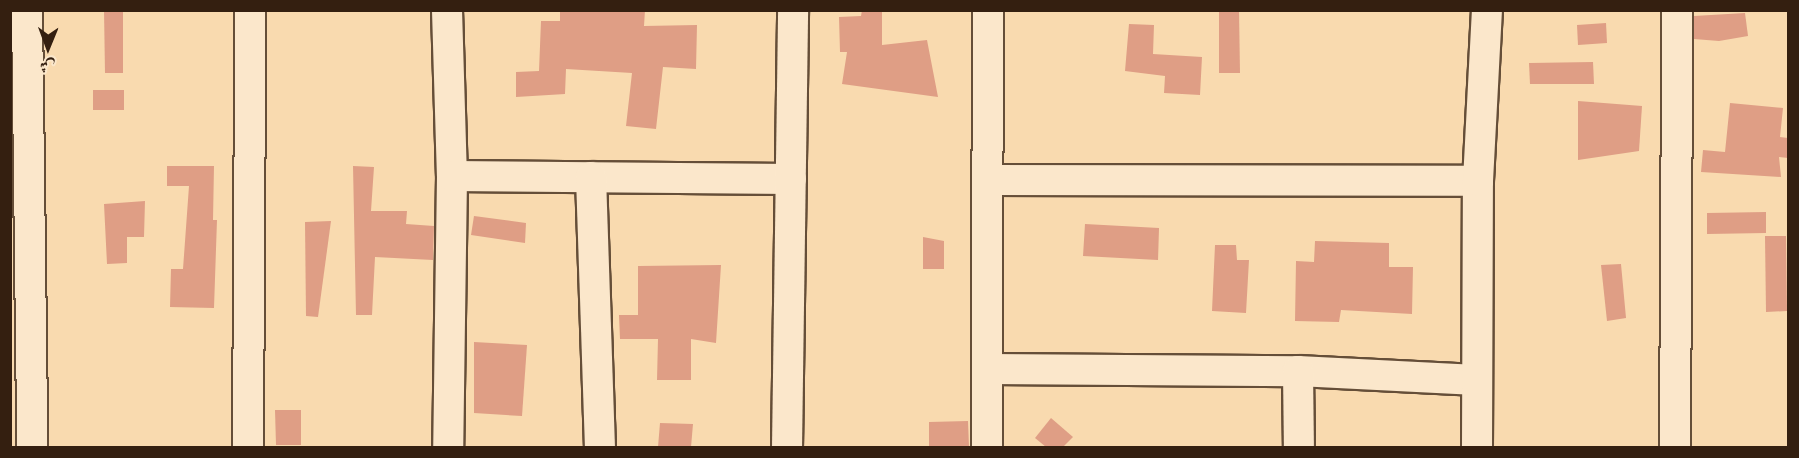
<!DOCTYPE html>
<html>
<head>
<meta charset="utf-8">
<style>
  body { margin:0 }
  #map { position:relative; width:1799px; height:458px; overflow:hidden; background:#f9daaf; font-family:"EB Garamond",Amiri,serif }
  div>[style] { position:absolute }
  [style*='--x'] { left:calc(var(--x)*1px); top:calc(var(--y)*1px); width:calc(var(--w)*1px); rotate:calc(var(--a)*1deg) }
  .building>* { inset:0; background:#df9e85 }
  .roads { filter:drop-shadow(2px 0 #654e38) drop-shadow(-2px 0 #654e38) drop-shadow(0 2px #654e38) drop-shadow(0 -2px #654e38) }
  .minor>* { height:30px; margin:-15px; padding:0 15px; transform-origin:15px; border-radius:15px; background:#fbe7cb }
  span { translate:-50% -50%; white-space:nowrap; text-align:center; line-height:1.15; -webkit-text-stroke:4.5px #fbe7cb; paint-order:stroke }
  .frame { position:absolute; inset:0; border:12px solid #341f10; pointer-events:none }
  .north { position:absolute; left:18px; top:18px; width:60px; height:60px; -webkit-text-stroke:4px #fbe7cb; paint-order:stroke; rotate:181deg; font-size:16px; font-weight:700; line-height:24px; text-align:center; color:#341f10 }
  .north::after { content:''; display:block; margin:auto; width:21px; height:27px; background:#341f10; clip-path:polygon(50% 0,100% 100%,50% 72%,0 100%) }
</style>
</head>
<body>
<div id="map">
  <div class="building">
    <i style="clip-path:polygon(104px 10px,123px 10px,123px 73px,105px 73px)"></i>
    <i style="clip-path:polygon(560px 10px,645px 10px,644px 26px,697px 25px,696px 69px,663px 67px,656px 129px,626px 126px,632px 73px,566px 69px,565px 94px,516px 97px,516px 72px,539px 71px,541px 21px,560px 21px)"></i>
    <i style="clip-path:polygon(862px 10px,882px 10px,882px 45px,927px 40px,938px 97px,842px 84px,847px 52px,840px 52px,839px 17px,861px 16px)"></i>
    <i style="clip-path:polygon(1219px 10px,1239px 10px,1240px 73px,1219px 73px)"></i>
    <i style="clip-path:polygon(1745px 13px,1748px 36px,1719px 41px,1694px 39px,1694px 16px)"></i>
    <i style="clip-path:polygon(1606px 23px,1607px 43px,1578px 45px,1577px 25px)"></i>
    <i style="clip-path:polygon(1129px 24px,1154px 25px,1153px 54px,1202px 57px,1200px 95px,1164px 93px,1165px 76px,1125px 71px)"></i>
    <i style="clip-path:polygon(1593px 62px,1594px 84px,1530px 84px,1529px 63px)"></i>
    <i style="clip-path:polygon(93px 90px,124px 90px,124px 110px,93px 110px)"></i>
    <i style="clip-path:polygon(1578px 101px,1642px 106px,1639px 151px,1578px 160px)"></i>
    <i style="clip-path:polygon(1730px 103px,1783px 108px,1780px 137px,1788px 138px,1788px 158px,1779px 157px,1781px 177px,1701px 172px,1703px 150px,1725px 152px)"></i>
    <i style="clip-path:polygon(167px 166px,214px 166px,213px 220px,217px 220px,214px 308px,170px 307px,171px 269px,183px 269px,189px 186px,167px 186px)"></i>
    <i style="clip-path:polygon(353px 166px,374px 167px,371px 211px,407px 211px,406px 224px,434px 226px,433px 260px,375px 257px,372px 315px,356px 315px)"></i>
    <i style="clip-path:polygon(145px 201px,144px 237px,127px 237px,127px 263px,107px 264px,104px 204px)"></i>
    <i style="clip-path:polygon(1766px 212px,1766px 233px,1707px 234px,1707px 213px)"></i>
    <i style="clip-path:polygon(474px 216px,526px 223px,525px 243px,471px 235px)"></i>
    <i style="clip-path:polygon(331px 221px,318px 317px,306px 316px,305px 222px)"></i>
    <i style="clip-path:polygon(1085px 224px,1159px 228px,1158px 260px,1083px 256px)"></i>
    <i style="clip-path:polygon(1765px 236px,1786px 236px,1787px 311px,1766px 312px)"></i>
    <i style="clip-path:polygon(923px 237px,944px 241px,944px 269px,923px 269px)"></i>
    <i style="clip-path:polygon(1315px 241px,1389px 243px,1389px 267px,1413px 267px,1412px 314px,1341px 310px,1339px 322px,1295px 321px,1296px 261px,1314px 262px)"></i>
    <i style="clip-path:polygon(1215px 245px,1236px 245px,1237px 260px,1249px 260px,1246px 313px,1212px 311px)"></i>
    <i style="clip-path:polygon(1621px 264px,1626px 318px,1607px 321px,1601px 265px)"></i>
    <i style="clip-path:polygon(721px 265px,716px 343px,691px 339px,691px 380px,657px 380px,658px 339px,620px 339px,619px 315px,638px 315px,638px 266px)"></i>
    <i style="clip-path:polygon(474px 342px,527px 345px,522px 416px,474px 413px)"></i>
    <i style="clip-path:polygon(275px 410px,301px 410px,301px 445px,276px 445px)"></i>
    <i style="clip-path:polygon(1051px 418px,1073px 437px,1063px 447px,1046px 447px,1035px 438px)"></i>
    <i style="clip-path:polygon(968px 421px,969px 447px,929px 447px,929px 422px)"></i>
    <i style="clip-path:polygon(660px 423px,693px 424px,691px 447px,658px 447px)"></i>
  </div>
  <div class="roads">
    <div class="minor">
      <i style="--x:27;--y:10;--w:438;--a:89.3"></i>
      <i style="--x:447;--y:10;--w:166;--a:88.3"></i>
      <i style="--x:452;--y:176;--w:272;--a:90.8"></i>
      <i style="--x:452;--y:176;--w:339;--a:0.5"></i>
      <i style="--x:591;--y:177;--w:271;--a:88.1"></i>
      <i style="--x:988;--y:180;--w:490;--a:0.1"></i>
      <i style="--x:989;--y:369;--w:309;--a:0.4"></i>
      <i style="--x:1298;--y:371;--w:179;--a:2.9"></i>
      <i style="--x:1298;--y:371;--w:77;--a:89.3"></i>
      <i style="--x:248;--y:448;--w:438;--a:-89.7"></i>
      <i style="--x:787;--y:448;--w:438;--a:-89.2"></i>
      <i style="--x:987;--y:448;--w:438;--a:-89.9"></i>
      <i style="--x:1477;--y:448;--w:267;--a:-89.8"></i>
      <i style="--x:1478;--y:181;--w:171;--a:-87"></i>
      <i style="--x:1675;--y:448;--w:438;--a:-89.7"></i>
    </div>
  </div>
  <div class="frame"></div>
  <div class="north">ش</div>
</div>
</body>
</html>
